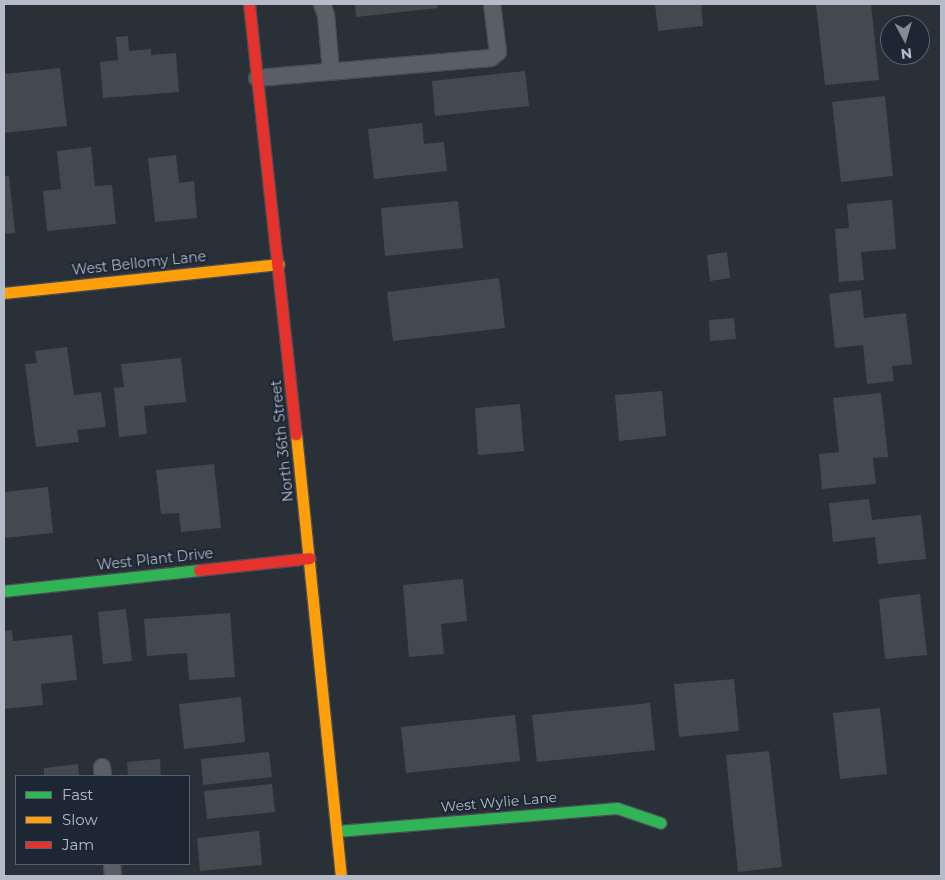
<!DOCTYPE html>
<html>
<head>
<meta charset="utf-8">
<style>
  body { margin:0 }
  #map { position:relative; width:945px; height:880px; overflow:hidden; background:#2a3038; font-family:Montserrat,sans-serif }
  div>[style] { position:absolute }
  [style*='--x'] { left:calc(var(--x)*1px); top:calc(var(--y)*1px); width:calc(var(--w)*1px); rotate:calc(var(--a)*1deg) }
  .building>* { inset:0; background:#444950 }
  .roads { filter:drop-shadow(1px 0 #484c53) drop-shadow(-1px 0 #484c53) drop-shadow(0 1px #484c53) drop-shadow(0 -1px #484c53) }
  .lane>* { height:16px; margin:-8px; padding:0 8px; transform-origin:8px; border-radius:8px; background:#5a5e66 }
  .fast>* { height:11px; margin:-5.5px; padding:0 5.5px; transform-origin:5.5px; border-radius:5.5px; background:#30b455 }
  .slow>* { height:11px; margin:-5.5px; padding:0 5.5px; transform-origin:5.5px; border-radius:5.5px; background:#ff9f0a }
  .jam>* { height:11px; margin:-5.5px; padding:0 5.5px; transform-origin:5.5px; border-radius:5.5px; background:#e5322d }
  span { translate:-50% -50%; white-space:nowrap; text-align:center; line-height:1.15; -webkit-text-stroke:4px #1d2633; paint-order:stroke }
  .street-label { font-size:14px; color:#b4bcc9 }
  .frame { position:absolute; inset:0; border:5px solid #b4bcc9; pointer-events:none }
  .legend { position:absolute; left:15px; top:775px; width:175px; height:90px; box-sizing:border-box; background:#1d2633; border:1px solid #59626f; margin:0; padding:6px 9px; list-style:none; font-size:15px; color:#b4bcc9 }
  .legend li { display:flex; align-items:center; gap:10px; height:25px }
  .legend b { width:25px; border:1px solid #59626f }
  .north { position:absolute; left:880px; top:15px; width:50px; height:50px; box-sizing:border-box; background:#1d2633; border:1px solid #59626f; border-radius:50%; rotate:174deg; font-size:14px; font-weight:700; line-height:20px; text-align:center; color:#b4bcc9 }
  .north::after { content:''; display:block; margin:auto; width:18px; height:22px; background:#848b96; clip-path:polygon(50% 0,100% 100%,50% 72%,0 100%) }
</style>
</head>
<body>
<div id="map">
  <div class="building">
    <i style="clip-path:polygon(355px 4px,437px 4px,438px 8px,356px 17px)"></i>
    <i style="clip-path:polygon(655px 4px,701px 4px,703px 26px,658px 31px)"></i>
    <i style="clip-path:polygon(816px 4px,871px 4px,879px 80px,825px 85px)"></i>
    <i style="clip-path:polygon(128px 36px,129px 51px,151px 49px,151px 55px,176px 53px,179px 92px,103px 98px,100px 62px,118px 60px,116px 37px)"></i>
    <i style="clip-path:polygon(60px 68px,67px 126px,4px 133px,4px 74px)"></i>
    <i style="clip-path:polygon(525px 71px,529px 106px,435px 116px,432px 81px)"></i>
    <i style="clip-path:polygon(885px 96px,893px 176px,841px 182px,832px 102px)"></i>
    <i style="clip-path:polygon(422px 123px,424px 144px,444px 142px,447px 171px,374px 179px,368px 129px)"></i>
    <i style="clip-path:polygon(91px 147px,95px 186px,112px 185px,116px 224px,47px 231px,43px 191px,61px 189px,57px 151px)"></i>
    <i style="clip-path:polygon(176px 155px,179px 183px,194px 181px,197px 218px,155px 222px,148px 158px)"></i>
    <i style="clip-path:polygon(4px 176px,9px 176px,15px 233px,4px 234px)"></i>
    <i style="clip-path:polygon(892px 200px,896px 249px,861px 252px,864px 280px,839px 282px,835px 229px,849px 228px,847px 204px)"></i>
    <i style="clip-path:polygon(458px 201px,463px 248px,385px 256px,381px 208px)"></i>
    <i style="clip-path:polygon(727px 252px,730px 278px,710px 281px,707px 255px)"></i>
    <i style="clip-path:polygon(499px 278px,505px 328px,393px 341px,387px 292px)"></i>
    <i style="clip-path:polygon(861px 290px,864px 318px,906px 313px,912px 364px,892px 366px,894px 381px,867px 384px,863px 345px,835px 348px,829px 294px)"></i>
    <i style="clip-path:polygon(734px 318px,736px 339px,710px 341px,709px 320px)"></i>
    <i style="clip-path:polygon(67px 347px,74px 395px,101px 392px,106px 427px,77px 430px,79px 442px,36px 447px,25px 364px,37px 363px,35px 351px)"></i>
    <i style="clip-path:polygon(181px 358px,186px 402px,144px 406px,147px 434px,119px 437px,114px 388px,124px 387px,121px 364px)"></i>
    <i style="clip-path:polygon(662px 391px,666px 436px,619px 441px,615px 395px)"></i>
    <i style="clip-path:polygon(881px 393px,888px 457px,873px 458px,876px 484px,822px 489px,819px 454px,839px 452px,833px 398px)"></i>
    <i style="clip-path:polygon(520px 404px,524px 451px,478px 455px,475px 408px)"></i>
    <i style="clip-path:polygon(214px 464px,221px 528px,181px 532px,179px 513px,161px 514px,156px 470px)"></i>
    <i style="clip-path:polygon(48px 487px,53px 533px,4px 538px,4px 492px)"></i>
    <i style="clip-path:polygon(869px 499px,872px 520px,921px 515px,926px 559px,878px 564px,875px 537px,833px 542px,829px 503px)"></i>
    <i style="clip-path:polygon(463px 579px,467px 621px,441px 624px,444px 654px,409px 657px,403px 585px)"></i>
    <i style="clip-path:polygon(920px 594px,927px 655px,885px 659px,879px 599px)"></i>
    <i style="clip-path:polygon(126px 609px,132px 661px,103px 664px,98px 612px)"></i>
    <i style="clip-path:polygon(230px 613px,235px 677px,189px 680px,187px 653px,147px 656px,144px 619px)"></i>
    <i style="clip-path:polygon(12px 630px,13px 641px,72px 635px,77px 680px,41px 684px,43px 705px,4px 709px,4px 631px)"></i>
    <i style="clip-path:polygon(734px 679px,739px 731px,679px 737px,674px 684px)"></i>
    <i style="clip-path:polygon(241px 697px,245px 742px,184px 749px,179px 704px)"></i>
    <i style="clip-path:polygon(650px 703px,655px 750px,537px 762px,532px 715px)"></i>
    <i style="clip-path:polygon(880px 708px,887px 774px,840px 779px,833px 713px)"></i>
    <i style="clip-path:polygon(515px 715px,520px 761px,406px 773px,401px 727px)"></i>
    <i style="clip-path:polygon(769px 751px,782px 867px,738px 872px,726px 755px)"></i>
    <i style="clip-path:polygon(269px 752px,272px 777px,203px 785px,201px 759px)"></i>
    <i style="clip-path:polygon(160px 759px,161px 776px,128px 776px,127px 762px)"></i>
    <i style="clip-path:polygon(78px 764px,79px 776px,44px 776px,44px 768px)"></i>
    <i style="clip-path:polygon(272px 784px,275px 812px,207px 819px,204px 791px)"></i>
    <i style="clip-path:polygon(259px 831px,262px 865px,200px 871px,197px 838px)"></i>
  </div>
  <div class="roads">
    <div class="lane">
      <i style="--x:322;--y:4;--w:12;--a:70"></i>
      <i style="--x:326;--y:15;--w:56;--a:84.9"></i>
      <i style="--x:257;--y:78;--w:235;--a:-4.9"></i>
      <i style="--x:491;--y:58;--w:9;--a:-41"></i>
      <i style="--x:498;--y:52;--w:48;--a:-97.1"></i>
      <i style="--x:102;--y:767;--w:9;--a:84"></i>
      <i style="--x:112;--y:864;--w:12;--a:85"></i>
    </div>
    <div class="fast">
      <i style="--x:4;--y:591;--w:196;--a:-6.1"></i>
      <i style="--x:337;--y:831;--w:281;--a:-4.7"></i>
      <i style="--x:617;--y:808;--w:46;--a:18.8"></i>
    </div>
    <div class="slow">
      <i style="--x:4;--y:293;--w:276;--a:-6"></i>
      <i style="--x:296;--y:434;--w:444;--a:84.2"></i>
    </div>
    <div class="jam">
      <i style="--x:249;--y:4;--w:433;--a:83.8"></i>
      <i style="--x:199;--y:570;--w:111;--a:-6.2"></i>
    </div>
  </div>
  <div class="street-label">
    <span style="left:139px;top:263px;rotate:-6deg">West Bellomy Lane</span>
    <span style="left:282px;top:441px;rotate:-96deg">North 36th Street</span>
    <span style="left:155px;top:559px;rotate:-6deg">West Plant Drive</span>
    <span style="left:499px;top:802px;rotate:-5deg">West Wylie Lane</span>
  </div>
  <div class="frame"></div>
  <ul class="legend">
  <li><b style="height:6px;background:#30b455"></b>Fast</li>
  <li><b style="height:6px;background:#ff9f0a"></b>Slow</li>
  <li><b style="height:6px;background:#e5322d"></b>Jam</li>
  </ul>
  <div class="north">N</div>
</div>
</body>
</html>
